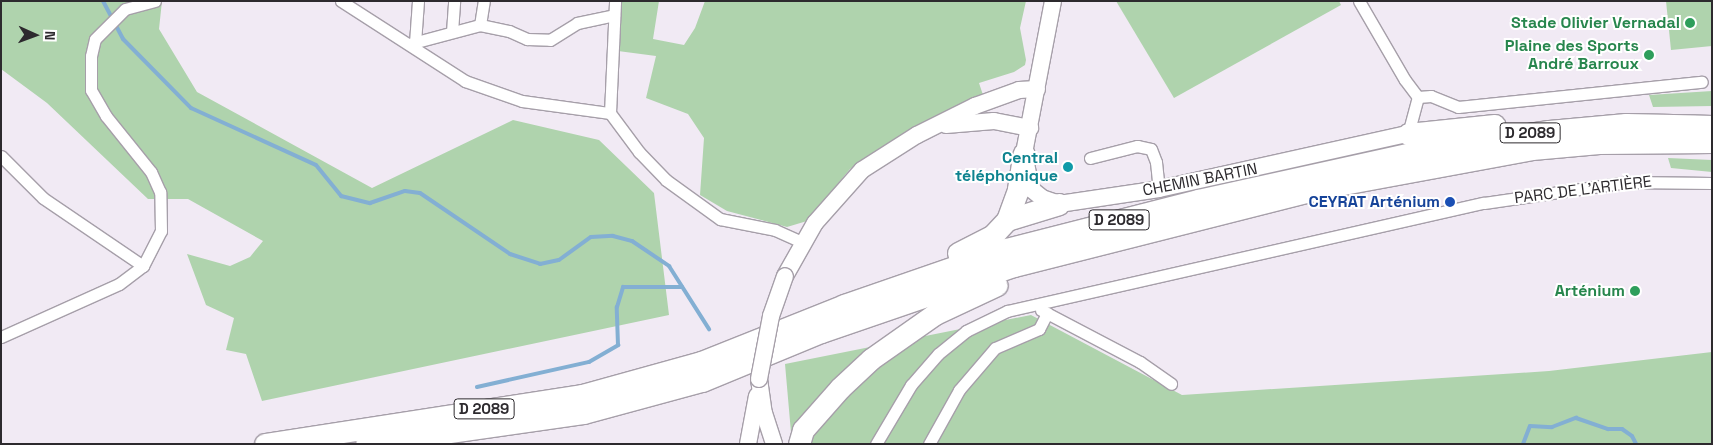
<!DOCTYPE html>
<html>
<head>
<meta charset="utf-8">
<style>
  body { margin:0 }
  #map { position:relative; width:1713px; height:445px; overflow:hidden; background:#f1eaf4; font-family:"Space Grotesk",sans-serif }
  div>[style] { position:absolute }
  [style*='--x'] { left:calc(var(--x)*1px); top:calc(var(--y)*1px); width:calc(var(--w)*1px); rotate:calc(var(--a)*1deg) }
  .green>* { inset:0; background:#afd3ad }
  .stream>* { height:4px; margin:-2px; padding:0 2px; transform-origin:2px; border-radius:2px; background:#83afd3 }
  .roads { filter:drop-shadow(1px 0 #a69fa9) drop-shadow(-1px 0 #a69fa9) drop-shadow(0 1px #a69fa9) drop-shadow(0 -1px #a69fa9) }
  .street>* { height:11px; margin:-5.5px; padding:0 5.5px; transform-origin:5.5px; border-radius:5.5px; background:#fff }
  .secondary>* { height:16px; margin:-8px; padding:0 8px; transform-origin:8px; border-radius:8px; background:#fff }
  .highway>* { height:21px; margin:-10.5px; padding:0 10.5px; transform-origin:10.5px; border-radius:10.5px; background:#fff }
  .bridges { filter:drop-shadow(1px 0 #a69fa9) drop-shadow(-1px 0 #a69fa9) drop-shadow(0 1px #a69fa9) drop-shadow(0 -1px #a69fa9) }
  .secondary-bridge>* { height:16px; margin:-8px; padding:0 8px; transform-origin:8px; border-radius:8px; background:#fff }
  .dots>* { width:14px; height:14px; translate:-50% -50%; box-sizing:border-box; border:2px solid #fff; border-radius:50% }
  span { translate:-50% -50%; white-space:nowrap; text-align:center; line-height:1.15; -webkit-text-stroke:4px #fff; paint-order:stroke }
  .shield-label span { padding:1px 4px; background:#fff; border:1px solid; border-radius:4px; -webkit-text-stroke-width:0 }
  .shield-label { font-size:15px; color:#2d2a2e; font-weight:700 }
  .leisure-label { font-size:16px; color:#27864d; font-weight:700 }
  .right { translate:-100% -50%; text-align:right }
  .culture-label { font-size:16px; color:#0d838f; font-weight:700 }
  .street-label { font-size:16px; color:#2d2a2e }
  .transit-label { font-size:16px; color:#164399; font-weight:700 }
  .frame { position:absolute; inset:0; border:2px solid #2d2a2e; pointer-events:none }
  .north { position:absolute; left:10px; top:10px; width:50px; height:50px; -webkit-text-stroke:4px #fff; paint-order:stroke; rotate:92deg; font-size:14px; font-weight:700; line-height:20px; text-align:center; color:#2d2a2e }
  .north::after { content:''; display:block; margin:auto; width:18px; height:22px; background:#2d2a2e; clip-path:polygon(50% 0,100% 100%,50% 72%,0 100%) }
</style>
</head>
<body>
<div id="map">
  <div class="green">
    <i style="clip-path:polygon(1px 1px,162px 1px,159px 29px,197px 92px,372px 188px,513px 120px,599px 140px,654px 193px,669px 315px,262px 401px,246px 354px,226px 350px,234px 318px,206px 305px,187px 254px,230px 266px,250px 257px,263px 241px,188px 199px,148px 199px,47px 103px,1px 69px)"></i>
    <i style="clip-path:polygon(622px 1px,659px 1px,653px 39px,684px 45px,695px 28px,705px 1px,1026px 1px,1020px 28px,1026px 60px,1025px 65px,1014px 72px,979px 83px,984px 98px,910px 131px,850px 169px,807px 221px,787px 227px,727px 211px,700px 195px,704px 138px,688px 114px,646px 98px,656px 56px,618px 51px)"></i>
    <i style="clip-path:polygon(1116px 1px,1339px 1px,1341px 5px,1174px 98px)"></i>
    <i style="clip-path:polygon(1666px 1px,1712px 1px,1712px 46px,1671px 50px)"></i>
    <i style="clip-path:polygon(1712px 91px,1712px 106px,1653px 107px,1649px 95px)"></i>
    <i style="clip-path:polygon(1668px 158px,1712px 160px,1712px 172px,1671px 168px)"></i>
    <i style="clip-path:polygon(1031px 315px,1182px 395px,1549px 371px,1712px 352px,1712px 444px,792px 444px,785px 364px)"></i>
  </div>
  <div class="stream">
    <i style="--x:103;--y:1;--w:43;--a:62.2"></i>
    <i style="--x:123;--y:39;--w:97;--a:45.4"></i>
    <i style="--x:191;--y:108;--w:137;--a:24.5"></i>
    <i style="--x:316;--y:165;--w:40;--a:51"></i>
    <i style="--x:341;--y:196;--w:30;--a:14"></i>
    <i style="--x:370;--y:203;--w:37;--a:-19"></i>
    <i style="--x:405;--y:191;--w:15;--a:8"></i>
    <i style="--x:420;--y:193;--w:109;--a:34.1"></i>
    <i style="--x:510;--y:254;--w:32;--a:18"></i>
    <i style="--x:540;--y:264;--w:19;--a:-12"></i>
    <i style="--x:559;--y:260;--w:39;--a:-36"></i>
    <i style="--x:591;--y:237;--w:22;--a:-3"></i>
    <i style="--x:613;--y:236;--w:20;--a:15"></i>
    <i style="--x:632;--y:241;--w:45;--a:34"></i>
    <i style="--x:669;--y:266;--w:75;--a:57.6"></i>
    <i style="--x:477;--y:387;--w:115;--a:-12.6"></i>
    <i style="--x:589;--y:362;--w:34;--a:-30"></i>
    <i style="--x:618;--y:345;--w:38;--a:-92"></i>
    <i style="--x:617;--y:307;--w:21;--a:-73"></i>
    <i style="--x:623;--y:287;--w:59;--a:0"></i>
    <i style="--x:1523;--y:444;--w:19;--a:-69"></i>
    <i style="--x:1530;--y:426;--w:22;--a:3"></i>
    <i style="--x:1552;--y:427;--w:26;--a:-21"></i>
    <i style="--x:1576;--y:418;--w:34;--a:19"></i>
    <i style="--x:1608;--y:429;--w:14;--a:0"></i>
    <i style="--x:1622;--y:429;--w:12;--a:35"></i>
    <i style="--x:1632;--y:436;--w:9;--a:63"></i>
  </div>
  <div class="roads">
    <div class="street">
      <i style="--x:341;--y:1;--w:148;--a:32.8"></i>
      <i style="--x:465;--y:81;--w:60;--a:19.3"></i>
      <i style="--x:522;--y:101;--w:89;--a:7.8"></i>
      <i style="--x:610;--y:113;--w:49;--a:53.4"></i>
      <i style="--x:639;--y:152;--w:39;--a:46"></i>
      <i style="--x:666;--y:180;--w:67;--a:35.8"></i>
      <i style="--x:720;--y:219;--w:56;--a:11.3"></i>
      <i style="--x:775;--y:230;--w:30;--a:24"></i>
      <i style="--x:1359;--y:1;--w:91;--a:59.8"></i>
      <i style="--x:1405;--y:80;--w:21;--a:53"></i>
      <i style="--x:480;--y:25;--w:24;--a:-81"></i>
      <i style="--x:452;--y:32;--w:31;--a:-86"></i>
      <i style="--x:415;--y:43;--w:42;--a:-85.9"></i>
      <i style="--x:409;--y:44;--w:73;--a:-15"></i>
      <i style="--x:480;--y:25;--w:30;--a:12"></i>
      <i style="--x:509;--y:31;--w:20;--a:24"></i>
      <i style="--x:527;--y:39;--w:23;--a:2"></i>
      <i style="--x:550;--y:40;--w:32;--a:-32"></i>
      <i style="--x:577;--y:23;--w:38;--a:-12"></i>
      <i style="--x:1418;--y:97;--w:13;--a:-4"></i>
      <i style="--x:1431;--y:96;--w:29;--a:22"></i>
      <i style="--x:1458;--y:107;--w:245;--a:-5.9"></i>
      <i style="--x:610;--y:113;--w:112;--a:-87.4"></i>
      <i style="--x:1408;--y:134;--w:38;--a:-75"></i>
      <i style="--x:1;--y:156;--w:59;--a:45"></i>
      <i style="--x:43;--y:198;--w:121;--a:34.2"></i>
      <i style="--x:1090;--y:158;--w:49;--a:-14.3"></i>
      <i style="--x:1137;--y:146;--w:14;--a:12"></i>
      <i style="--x:1151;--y:149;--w:14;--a:69"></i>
      <i style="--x:1156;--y:162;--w:27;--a:84"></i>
      <i style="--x:1041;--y:310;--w:112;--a:27.7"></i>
      <i style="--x:1140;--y:362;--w:38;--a:35"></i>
      <i style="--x:1;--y:337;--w:129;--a:-24.2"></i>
      <i style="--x:119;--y:284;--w:30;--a:-37"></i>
      <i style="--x:143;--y:266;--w:39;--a:-63"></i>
      <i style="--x:161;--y:231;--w:39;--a:-91"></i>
      <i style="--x:160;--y:192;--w:22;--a:-114"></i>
      <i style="--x:151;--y:172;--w:72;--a:-128.8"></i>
      <i style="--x:106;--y:116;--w:30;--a:-120"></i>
      <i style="--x:91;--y:90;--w:34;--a:-90"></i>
      <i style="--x:91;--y:56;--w:17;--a:-77"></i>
      <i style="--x:95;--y:39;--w:42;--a:-45"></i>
      <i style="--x:125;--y:9;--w:31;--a:-15"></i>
      <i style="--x:876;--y:444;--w:69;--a:-59.3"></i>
      <i style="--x:911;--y:385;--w:41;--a:-48.9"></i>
      <i style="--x:938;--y:354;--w:36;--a:-39"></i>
      <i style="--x:966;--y:331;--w:46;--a:-26"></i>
      <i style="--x:1007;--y:311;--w:489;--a:-12.8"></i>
      <i style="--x:1484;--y:203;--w:146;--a:-8.3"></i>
      <i style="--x:1628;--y:182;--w:84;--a:0.7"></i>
      <i style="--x:929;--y:444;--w:62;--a:-60.9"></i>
      <i style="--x:959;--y:390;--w:55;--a:-49.4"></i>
      <i style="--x:995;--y:348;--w:48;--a:-23.4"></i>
      <i style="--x:1039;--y:329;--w:18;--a:-63"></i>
    </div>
    <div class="secondary">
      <i style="--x:1053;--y:1;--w:155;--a:100.8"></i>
      <i style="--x:1024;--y:153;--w:37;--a:79"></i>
      <i style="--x:1031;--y:189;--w:14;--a:39"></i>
      <i style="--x:1042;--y:198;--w:18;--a:19"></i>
      <i style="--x:1059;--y:204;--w:101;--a:-8.5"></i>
      <i style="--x:1159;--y:189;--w:255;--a:-12.5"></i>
      <i style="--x:946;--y:125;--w:48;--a:-4.8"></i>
      <i style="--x:994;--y:121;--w:37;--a:11"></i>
      <i style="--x:785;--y:276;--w:61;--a:-60.5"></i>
      <i style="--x:815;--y:223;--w:71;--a:-48.4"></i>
      <i style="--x:862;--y:170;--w:65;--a:-32.5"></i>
      <i style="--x:917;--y:135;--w:65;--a:-26.6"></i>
      <i style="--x:975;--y:106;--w:47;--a:-20"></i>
      <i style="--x:1019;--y:90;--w:18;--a:-3"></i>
      <i style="--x:759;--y:379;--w:34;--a:82"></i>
      <i style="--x:764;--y:413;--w:33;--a:72"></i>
      <i style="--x:748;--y:444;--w:49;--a:-79.4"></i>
    </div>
    <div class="highway">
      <i style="--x:1408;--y:134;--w:87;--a:-5.9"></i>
      <i style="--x:1007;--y:220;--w:54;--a:-17.1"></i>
      <i style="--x:958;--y:253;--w:39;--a:-27"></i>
      <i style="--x:993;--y:235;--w:21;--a:-47"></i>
      <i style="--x:1007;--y:220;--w:33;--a:-70"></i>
      <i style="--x:1018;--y:189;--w:36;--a:-81"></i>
      <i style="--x:265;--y:444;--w:321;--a:-8.8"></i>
      <i style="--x:582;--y:395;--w:123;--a:-15.5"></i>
      <i style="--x:701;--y:362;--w:154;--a:-21.7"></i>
      <i style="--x:844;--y:305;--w:171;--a:-19.1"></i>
      <i style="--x:1006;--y:249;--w:198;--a:-14.3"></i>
      <i style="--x:1198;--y:200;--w:243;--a:-12.4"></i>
      <i style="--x:1435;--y:148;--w:115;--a:-8.5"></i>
      <i style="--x:1549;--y:131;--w:77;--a:-5.2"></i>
      <i style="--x:1626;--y:124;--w:86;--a:1.3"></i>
      <i style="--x:366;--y:444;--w:219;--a:-8.1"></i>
      <i style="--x:583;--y:413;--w:123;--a:-15.1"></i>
      <i style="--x:702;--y:381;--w:129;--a:-22.4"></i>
      <i style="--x:821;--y:332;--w:204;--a:-18.9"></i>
      <i style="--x:1014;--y:266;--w:323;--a:-14.2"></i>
      <i style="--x:1327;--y:187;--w:208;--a:-10.5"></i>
      <i style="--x:1532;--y:149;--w:67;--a:-5.1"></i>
      <i style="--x:1599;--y:143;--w:113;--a:-0.5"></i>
      <i style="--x:799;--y:444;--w:15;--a:-74"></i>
      <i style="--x:803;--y:430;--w:56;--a:-48.6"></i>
      <i style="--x:840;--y:388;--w:42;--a:-43.1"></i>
      <i style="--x:871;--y:359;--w:78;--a:-35.1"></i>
      <i style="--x:935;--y:314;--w:68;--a:-25.1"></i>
    </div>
  </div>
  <div class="bridges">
    <div class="secondary-bridge">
      <i style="--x:759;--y:379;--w:64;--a:-79.2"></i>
      <i style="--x:771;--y:316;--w:42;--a:-70.7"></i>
    </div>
  </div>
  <div class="dots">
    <i style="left:1690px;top:23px;background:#2e9e5b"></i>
    <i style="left:1649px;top:55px;background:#2e9e5b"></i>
    <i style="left:1068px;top:167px;background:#0f9aa8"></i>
    <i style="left:1450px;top:202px;background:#1a4fb4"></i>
    <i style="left:1635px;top:291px;background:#2e9e5b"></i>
  </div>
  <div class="shield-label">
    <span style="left:1530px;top:133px">D 2089</span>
    <span style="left:1119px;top:220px">D 2089</span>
    <span style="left:484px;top:409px">D 2089</span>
  </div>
  <div class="leisure-label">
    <span class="right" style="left:1680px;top:23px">Stade Olivier Vernadal</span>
    <span class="right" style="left:1639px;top:55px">Plaine des Sports<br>André Barroux</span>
    <span class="right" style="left:1625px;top:291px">Arténium</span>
  </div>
  <div class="culture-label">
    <span class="right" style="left:1058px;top:167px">Central<br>téléphonique</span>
  </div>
  <div class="street-label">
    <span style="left:1200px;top:180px;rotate:-11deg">CHEMIN BARTIN</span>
    <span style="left:1583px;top:190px;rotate:-7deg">PARC DE L'ARTIÈRE</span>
  </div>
  <div class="transit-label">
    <span class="right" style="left:1440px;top:202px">CEYRAT Arténium</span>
  </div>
  <div class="frame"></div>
  <div class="north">N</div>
</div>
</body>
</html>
